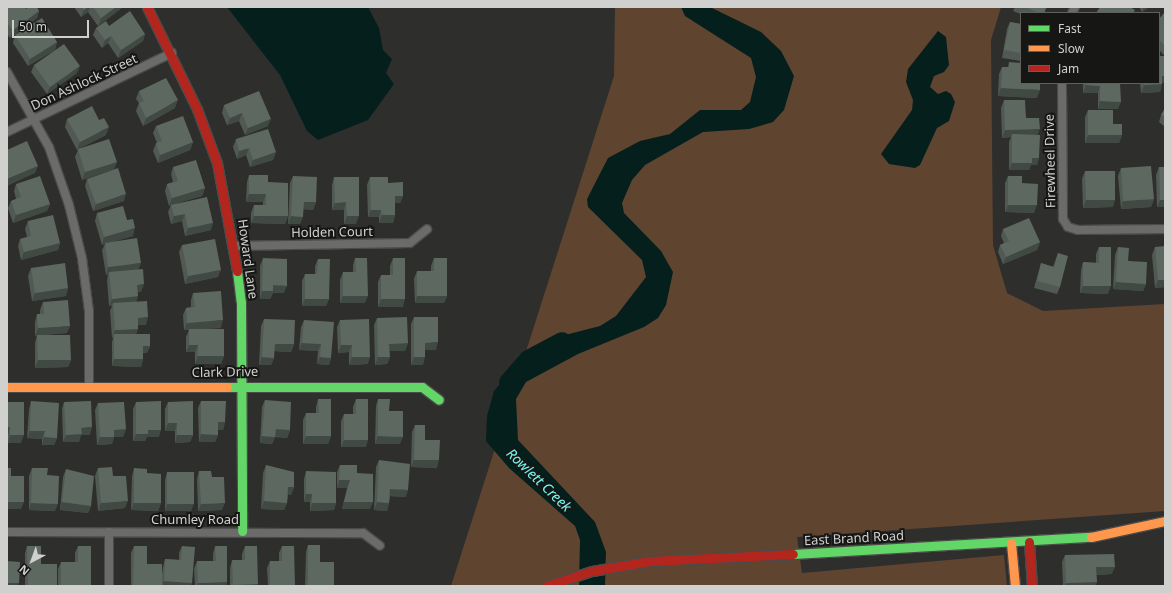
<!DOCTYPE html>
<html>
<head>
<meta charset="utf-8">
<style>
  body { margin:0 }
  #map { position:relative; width:1172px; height:593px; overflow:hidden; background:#2e2e2d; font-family:"Noto Sans",sans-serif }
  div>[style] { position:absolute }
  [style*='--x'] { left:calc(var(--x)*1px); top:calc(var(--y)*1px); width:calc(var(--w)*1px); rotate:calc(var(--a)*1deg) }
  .green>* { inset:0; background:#5f4430 }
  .water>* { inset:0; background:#051f1d }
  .river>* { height:19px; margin:-9.5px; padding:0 9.5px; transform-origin:9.5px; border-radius:9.5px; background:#051f1d }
  .roads { filter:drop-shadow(1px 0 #4b4b4a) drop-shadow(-1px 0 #4b4b4a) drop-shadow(0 1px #4b4b4a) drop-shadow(0 -1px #4b4b4a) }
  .street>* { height:8px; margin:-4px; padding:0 4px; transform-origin:4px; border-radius:4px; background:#6b6b6a }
  .fast>* { height:9px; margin:-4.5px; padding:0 4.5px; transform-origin:4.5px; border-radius:4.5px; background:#63d668 }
  .slow>* { height:9px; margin:-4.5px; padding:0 4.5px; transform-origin:4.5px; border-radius:4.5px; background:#ff974d }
  .jam>* { height:9px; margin:-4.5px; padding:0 4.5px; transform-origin:4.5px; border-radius:4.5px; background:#b3261e }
  .wall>* { inset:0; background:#505953 }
  .shaded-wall>* { inset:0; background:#414944 }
  .building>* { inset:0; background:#5d6861 }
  span { translate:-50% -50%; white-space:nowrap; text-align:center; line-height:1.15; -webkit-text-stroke:4px #161715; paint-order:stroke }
  .street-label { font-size:13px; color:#d0d1cf }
  .water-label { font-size:14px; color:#76f7ee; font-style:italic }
  .frame { position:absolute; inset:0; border:8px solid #d0d1cf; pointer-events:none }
  .legend { position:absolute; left:1020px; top:12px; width:140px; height:72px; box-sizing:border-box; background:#161715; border:1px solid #60615f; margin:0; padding:5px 7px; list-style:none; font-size:12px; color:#d0d1cf }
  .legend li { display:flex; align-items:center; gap:8px; height:20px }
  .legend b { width:20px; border:1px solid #60615f }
  .north { position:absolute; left:12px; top:541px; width:40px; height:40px; -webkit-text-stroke:3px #161715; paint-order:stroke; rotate:221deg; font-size:11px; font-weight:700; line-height:16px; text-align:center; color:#d0d1cf }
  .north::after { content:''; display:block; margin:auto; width:14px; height:18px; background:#d0d1cf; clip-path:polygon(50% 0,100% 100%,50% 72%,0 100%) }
  .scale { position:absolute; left:12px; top:20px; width:77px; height:18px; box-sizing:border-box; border:2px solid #d0d1cf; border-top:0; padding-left:5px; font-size:12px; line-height:14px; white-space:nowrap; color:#d0d1cf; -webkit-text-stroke:3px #161715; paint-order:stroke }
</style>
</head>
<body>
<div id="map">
  <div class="green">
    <i style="clip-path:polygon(615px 7px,1001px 7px,991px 40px,993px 245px,1007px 293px,1043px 311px,1165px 304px,1165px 511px,797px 537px,802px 573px,1004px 555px,1007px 586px,451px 586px,614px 76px)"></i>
  </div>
  <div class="water">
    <i style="clip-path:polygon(227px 7px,368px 7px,379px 28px,383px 50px,392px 59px,386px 73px,394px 84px,368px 120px,318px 140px,307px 131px,280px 75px)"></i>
    <i style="clip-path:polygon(681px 7px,710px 7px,761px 32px,781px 51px,794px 76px,784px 110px,773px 122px,749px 129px,703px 132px,645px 165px,632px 180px,622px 203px,624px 213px,661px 251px,673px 272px,666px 305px,658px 318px,644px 327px,578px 354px,526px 382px,516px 399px,518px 440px,595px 522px,606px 552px,605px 586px,579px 586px,580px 540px,575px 526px,509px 468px,486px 441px,487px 416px,494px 391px,508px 375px,565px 335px,600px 326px,616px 316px,646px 277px,642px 260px,588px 207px,587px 199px,608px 158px,640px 141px,670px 134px,700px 110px,741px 110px,750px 102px,756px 77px,751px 58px,685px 16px)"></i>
    <i style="clip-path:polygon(938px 31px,946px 37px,949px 65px,944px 72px,934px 76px,930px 87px,938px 94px,946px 91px,951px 94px,955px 102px,949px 121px,937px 128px,920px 165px,915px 168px,889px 164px,881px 154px,912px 110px,913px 100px,906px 82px,908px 69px)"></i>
  </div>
  <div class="river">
    <i style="--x:508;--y:382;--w:30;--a:-49"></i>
    <i style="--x:528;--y:359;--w:38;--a:-28"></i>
  </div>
  <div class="roads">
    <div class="street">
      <i style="--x:1072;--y:13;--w:7;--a:-63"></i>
      <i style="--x:7;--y:72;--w:86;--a:60.8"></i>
      <i style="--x:49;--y:147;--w:61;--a:71"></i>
      <i style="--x:69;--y:205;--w:55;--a:76.2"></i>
      <i style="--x:82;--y:258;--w:53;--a:82.5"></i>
      <i style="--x:89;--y:311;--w:75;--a:90"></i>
      <i style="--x:1062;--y:83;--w:136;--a:89.6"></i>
      <i style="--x:1063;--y:219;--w:9;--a:58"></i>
      <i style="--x:1068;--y:227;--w:10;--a:17"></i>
      <i style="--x:1078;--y:230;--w:87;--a:-0.7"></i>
      <i style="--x:7;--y:132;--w:183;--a:-25.6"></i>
      <i style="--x:233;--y:246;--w:177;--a:-1"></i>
      <i style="--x:410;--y:243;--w:22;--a:-39"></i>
      <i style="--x:7;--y:532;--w:356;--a:0.2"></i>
      <i style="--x:363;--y:533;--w:21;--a:37"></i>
      <i style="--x:109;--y:532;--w:54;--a:90"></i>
    </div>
    <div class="fast">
      <i style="--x:237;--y:271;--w:31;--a:83"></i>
      <i style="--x:241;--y:302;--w:229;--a:89.7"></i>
      <i style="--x:227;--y:387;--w:195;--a:0"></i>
      <i style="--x:422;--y:387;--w:21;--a:37"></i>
      <i style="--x:793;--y:554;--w:298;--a:-3.3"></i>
    </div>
    <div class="slow">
      <i style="--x:7;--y:387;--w:220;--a:0"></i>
      <i style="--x:1091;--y:537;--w:76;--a:-12.2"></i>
      <i style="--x:1011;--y:543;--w:43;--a:84.7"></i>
    </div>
    <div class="jam">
      <i style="--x:147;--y:7;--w:114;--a:63.9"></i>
      <i style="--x:197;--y:109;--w:58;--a:69.7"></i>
      <i style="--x:217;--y:163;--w:110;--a:79.5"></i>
      <i style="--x:1029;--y:542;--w:44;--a:86.1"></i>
      <i style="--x:546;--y:586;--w:48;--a:-18.1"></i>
      <i style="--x:592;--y:571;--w:59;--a:-9.8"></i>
      <i style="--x:650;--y:561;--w:143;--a:-2.8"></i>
    </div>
  </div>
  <div class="wall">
    <i style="clip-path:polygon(7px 7px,39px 11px,37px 18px,10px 38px,7px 34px)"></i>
    <i style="clip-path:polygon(74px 7px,123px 7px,98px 26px,88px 12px,81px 17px)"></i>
    <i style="clip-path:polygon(1015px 7px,1047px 7px,1044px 13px,1021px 13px,1021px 14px,1013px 11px)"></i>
    <i style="clip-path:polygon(1139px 7px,1149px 7px,1142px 12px)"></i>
    <i style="clip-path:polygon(1165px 12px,1165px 56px,1159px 50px,1159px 19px)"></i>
    <i style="clip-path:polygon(1010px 22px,1021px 24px,1021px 61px,1002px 58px,1007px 29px)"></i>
    <i style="clip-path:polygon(109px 26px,145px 34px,143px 41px,118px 58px,108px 43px,102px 48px,93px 35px,96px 28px)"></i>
    <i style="clip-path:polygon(15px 35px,57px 42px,55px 50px,28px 66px,13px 43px)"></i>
    <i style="clip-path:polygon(1009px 62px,1021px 83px,1037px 98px,998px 96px,999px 74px,1002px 67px,1008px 67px)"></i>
    <i style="clip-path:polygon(34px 65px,77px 73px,47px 94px,31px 72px)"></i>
    <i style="clip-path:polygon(1083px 83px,1120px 83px,1118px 109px,1098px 109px,1098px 93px,1083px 93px)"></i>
    <i style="clip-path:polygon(1140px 83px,1165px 83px,1162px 83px,1160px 92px,1141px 93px)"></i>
    <i style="clip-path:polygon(139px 91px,175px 108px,143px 126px,136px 111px,139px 103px,136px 99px)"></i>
    <i style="clip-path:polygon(1004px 100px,1026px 118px,1037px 135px,1039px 158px,1037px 165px,1031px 165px,1029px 170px,1009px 170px,1009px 142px,1011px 137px,1002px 138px,1001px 108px)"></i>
    <i style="clip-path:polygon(224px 105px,268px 126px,245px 135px,239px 121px,227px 125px,222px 113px)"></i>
    <i style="clip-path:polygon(1165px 108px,1165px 127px,1159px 122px,1161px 115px)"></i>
    <i style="clip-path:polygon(1088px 110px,1113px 124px,1122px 135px,1119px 143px,1085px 143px,1085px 117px)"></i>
    <i style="clip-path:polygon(67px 119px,106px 135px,80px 148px,117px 162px,114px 169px,82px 180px,75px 157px,78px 150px,77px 150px,65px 127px)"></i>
    <i style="clip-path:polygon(156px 126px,193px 142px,190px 150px,158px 163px,153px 151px,156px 143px,157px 143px,153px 133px)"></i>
    <i style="clip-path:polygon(236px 139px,276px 152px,273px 160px,250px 167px,246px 155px,237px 159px,233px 147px)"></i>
    <i style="clip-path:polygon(173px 167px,205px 188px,202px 196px,177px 203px,211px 230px,185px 236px,182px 221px,171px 224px,168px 212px,171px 205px,169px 206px,165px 191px,167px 184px,173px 182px,171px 174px)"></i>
    <i style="clip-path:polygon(1159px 167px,1165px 207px,1157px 207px,1156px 175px)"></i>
    <i style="clip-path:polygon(1121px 168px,1154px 199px,1151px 207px,1121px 209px,1118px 176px)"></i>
    <i style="clip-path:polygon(1085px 171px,1113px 207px,1083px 208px,1082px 179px)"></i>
    <i style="clip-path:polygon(249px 175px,268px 182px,288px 216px,285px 224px,251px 223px,251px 213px,254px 205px,263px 205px,263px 202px,246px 202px,247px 182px)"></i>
    <i style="clip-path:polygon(293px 176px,316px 202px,313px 210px,303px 209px,300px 224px,288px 224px,290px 183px)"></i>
    <i style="clip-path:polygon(1008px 176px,1022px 183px,1034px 213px,1005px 212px,1005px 183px)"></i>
    <i style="clip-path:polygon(334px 177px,356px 224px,344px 224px,344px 210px,332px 210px,332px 185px)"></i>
    <i style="clip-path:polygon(370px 177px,388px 183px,403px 196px,400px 203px,395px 203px,395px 215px,393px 223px,379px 223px,379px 217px,368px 217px,367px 185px)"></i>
    <i style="clip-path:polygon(87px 179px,124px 201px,93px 211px,85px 186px)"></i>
    <i style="clip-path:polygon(16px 184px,50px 204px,47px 211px,13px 223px,8px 208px,11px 201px,16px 199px,14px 191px)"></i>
    <i style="clip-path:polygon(97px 213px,127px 220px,133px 236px,112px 242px,138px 269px,141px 292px,138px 292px,136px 302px,146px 325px,138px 325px,138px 329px,136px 334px,150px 346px,147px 353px,143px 353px,143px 359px,141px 367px,112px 366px,112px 342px,113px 338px,112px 338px,110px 311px,112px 306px,109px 306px,107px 280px,108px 275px,106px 275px,102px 250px,105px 244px,102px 245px,95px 221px)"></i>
    <i style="clip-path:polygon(28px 221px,60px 243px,58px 250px,21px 260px,18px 246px,20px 239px,27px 237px,25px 229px)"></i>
    <i style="clip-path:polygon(1003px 229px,1040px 242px,1037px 250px,1003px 264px,998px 252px,1000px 245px,1004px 243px,1001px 236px)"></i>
    <i style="clip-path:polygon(182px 245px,218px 277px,185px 284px,179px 252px)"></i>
    <i style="clip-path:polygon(1099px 247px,1108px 294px,1080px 293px,1081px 270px,1083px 262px,1096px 263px,1096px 254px)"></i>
    <i style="clip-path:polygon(1118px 247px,1146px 284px,1143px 291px,1113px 289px,1115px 255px)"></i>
    <i style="clip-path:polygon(1155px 247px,1165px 287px,1155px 288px,1152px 255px)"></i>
    <i style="clip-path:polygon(1058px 253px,1060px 287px,1057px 294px,1034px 288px,1041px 263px,1053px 267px)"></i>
    <i style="clip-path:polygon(263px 258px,284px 293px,273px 293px,270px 299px,260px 299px,260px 266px)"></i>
    <i style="clip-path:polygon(355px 258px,365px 303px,340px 303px,340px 280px,343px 272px,353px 272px,353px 265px)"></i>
    <i style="clip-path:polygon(393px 258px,403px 307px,378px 307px,378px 282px,381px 275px,390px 275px,390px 266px)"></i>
    <i style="clip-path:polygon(434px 258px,447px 296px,444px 303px,415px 303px,414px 279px,417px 271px,431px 271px,431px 266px)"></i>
    <i style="clip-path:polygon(318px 259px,329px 299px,326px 306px,302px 306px,302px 281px,305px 274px,315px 274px,315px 266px)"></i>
    <i style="clip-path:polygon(31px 268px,68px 288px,66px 296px,32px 301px,28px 276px)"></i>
    <i style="clip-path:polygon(193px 293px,221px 328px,201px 329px,224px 356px,221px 364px,195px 364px,195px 352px,186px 352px,186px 337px,189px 330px,184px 330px,183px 315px,186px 308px,191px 307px,191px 300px)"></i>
    <i style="clip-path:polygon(43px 302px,67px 333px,41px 335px,71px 360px,68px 367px,35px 368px,35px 343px,37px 335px,35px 336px,35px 322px,37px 314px,40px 314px,40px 310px)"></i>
    <i style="clip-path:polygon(414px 317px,436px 350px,425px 350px,423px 365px,411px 365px,411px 324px)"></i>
    <i style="clip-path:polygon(377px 318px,408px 343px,405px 351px,389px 351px,390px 357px,387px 364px,375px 365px,374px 325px)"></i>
    <i style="clip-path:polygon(264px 319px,294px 344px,291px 352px,274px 351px,274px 358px,271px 365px,259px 365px,261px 326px)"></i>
    <i style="clip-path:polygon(304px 320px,331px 358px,329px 365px,317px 364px,318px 351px,299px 350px,301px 327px)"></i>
    <i style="clip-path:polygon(340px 320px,368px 364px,349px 365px,349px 352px,338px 353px,337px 327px)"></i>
    <i style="clip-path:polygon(318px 399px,331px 436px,328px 444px,303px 444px,303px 420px,306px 413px,316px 413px,316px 407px)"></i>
    <i style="clip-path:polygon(356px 399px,366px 447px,341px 447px,341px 421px,344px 414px,353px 414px,353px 407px)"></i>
    <i style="clip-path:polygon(378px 399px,389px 411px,400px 444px,375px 444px,376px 406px)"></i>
    <i style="clip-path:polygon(265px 400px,290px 430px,287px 438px,275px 437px,272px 444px,260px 443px,262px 407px)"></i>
    <i style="clip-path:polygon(31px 401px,57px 438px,54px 445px,42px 445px,42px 439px,27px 438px,29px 409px)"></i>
    <i style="clip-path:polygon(201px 401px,225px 422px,223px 430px,218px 430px,218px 435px,215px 442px,199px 442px,198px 408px)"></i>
    <i style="clip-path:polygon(7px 402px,21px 443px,8px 443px)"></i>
    <i style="clip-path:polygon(64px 402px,90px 435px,81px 435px,79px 442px,63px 442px,62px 409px)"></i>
    <i style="clip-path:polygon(136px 402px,159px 437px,147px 437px,145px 441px,133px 441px,133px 409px)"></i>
    <i style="clip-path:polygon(168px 402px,193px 435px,190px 442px,175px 443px,175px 431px,165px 431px,165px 409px)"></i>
    <i style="clip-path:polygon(98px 403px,126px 429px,123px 437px,114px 437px,112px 444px,97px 445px,95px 410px)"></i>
    <i style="clip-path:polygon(415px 425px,425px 440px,437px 468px,411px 467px,412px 432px)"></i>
    <i style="clip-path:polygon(379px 460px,406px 497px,390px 496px,389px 503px,387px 511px,374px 510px,376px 467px)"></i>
    <i style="clip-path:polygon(266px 465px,294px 487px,291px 495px,288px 494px,287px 503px,284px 510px,261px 509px,263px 473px)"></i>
    <i style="clip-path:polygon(340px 465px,370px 509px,342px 509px,347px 488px,337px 488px,337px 472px)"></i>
    <i style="clip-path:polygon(32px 468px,47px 475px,55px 511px,29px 510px,29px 476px)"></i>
    <i style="clip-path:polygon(98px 468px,113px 476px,125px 508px,98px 511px,95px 476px)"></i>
    <i style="clip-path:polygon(134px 468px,147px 473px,161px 503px,158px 511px,131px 510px,132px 476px)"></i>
    <i style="clip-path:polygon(66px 469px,91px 506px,88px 513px,60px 510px,63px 477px)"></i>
    <i style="clip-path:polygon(199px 471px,212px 477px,222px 510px,198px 511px,197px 479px)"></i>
    <i style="clip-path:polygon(306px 471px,336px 503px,334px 510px,310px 511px,310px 502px,304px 502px,304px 479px)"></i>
    <i style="clip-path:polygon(167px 472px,191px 511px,165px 511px,165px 480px)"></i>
    <i style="clip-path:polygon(308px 545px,320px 562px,334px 586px,305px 586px,306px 552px)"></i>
    <i style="clip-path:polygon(27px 546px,41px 564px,57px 586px,25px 586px,25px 553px)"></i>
    <i style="clip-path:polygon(78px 546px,91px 586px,58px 586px,58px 569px,61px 562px,75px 562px,75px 553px)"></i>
    <i style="clip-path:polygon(134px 546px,147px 564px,162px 574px,163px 567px,165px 559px,179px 560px,179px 553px,182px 546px,191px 586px,131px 586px,131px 553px)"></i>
    <i style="clip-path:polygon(215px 546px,227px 582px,226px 586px,195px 586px,194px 569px,197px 561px,213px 561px,213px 554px)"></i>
    <i style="clip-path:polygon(245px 546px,258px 586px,230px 586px,230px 568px,232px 560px,242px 560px,242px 554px)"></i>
    <i style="clip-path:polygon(282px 546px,295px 586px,268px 586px,267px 568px,270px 561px,279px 561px,279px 553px)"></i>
    <i style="clip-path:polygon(1065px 555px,1112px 574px,1096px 575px,1097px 582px,1095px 586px,1063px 586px,1062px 562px)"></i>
  </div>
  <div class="shaded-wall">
    <i style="clip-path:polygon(88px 7px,90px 7px,88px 12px,81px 17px,84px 10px)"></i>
    <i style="clip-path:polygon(116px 7px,123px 7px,98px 26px,101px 18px)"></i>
    <i style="clip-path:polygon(1144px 7px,1149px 7px,1142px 12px)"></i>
    <i style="clip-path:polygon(39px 11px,37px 18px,10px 38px,13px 30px)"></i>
    <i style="clip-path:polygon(145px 34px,143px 41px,118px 58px,121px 50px)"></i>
    <i style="clip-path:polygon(111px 36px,108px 43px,102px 48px,105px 40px)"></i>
    <i style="clip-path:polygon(57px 42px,55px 50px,28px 66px,30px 59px)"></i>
    <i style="clip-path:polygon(80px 66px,77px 73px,47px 94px,50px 87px)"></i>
    <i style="clip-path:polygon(1162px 76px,1165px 76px,1165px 83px,1159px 83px)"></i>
    <i style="clip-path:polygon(1162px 84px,1160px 92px,1141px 93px,1144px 85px)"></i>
    <i style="clip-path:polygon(1086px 85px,1100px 86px,1098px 93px,1083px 93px)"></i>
    <i style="clip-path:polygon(1001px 88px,1040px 90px,1037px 98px,998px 96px)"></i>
    <i style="clip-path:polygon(178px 100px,175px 108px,143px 126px,146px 118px)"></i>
    <i style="clip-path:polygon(1100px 101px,1121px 102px,1118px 109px,1098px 109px)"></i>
    <i style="clip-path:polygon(242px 113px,239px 121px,227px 125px,230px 118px)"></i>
    <i style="clip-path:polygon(271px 119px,268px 126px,245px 135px,248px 128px)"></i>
    <i style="clip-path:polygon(109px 127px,106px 135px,77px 150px,80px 142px)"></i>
    <i style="clip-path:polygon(1040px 129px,1037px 136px,1012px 134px,1011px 137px,1002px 138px,1005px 130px)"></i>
    <i style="clip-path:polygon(1088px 135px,1122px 135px,1119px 143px,1085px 143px)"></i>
    <i style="clip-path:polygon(193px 142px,190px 150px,158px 163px,160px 155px)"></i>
    <i style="clip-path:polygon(249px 148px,246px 155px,237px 159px,239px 151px)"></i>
    <i style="clip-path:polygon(276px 152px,273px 160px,250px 167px,253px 160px)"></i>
    <i style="clip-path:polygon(1032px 158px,1039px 158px,1037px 165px,1031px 165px,1029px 170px,1009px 170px,1012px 163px)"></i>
    <i style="clip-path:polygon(117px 162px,114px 169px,82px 180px,85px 172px)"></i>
    <i style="clip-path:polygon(38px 166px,35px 173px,7px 186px,7px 179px)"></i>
    <i style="clip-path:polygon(205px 188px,202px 196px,169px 206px,172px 198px)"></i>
    <i style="clip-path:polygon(126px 194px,124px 201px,93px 211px,96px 204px)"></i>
    <i style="clip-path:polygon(249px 194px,266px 194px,263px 202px,246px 202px)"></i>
    <i style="clip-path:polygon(395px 196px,403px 196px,400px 203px,392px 203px)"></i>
    <i style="clip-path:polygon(1154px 199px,1151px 207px,1121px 209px,1123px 201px)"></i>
    <i style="clip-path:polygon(1086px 200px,1115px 200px,1113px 207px,1083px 208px)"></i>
    <i style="clip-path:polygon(1160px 200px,1165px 200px,1165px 207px,1157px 207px)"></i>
    <i style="clip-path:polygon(304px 202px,316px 202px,313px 210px,301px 209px)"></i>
    <i style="clip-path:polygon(346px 202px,344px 210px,332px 210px,335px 203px)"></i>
    <i style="clip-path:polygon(50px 204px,47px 211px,13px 223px,16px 215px)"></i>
    <i style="clip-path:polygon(1008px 205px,1037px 205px,1034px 213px,1005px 212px)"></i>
    <i style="clip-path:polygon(371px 210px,381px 210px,379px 217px,368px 217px)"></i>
    <i style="clip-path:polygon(185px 214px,182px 221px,171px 224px,174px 216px)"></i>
    <i style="clip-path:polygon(382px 215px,395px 215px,393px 223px,379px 223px)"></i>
    <i style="clip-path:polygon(254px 216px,288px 216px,285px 224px,251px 223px)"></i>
    <i style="clip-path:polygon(291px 216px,303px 217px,300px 224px,288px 224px)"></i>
    <i style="clip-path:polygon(347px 216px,359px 216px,356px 224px,344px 224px)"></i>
    <i style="clip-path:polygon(213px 223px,211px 230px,185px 236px,188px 228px)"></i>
    <i style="clip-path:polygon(135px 228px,133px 236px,105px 244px,105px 243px,105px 244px,102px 245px,104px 237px)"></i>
    <i style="clip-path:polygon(1040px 242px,1037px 250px,1003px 264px,1006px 257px)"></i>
    <i style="clip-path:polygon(60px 243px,58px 250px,21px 260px,24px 252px)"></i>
    <i style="clip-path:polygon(141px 263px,138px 271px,109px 272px,108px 275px,106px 275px,108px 267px)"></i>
    <i style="clip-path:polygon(221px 270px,218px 277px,185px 284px,188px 276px)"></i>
    <i style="clip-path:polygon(1158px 280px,1165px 280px,1165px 287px,1155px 288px)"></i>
    <i style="clip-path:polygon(1116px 282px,1146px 284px,1143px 291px,1113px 289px)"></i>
    <i style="clip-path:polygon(144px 284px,141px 292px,135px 292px,137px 285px)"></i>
    <i style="clip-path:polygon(273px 285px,287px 286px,284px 293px,273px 293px,270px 299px,260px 299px,262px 291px)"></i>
    <i style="clip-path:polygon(1083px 286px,1111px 286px,1108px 294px,1080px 293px)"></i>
    <i style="clip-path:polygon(68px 288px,66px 296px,32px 301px,35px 293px)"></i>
    <i style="clip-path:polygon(138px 296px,136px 304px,113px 303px,112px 306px,109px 306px,112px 299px)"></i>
    <i style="clip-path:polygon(343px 296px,368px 296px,365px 303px,340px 303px)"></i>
    <i style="clip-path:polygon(417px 296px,447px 296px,444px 303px,415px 303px)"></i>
    <i style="clip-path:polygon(305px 299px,329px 299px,326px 306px,302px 306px)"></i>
    <i style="clip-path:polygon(381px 299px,405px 299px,403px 307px,378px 307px)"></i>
    <i style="clip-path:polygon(148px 317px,146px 325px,135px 325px,138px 318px)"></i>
    <i style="clip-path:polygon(223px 320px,221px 328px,184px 330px,187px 323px)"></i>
    <i style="clip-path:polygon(70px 326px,67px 333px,35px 336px,38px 328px)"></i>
    <i style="clip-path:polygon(138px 329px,135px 337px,114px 334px,113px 338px,112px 338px,115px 330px)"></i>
    <i style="clip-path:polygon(438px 342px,436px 350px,423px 350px,425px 343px)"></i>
    <i style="clip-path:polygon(302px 343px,321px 344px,318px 351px,299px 350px)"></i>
    <i style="clip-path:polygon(408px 343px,405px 351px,386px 351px,389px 344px)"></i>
    <i style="clip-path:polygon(275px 344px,294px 344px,291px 352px,272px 351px)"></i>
    <i style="clip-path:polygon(189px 345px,198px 345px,195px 352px,186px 352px)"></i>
    <i style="clip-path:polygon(341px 345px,352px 345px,349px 352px,338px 353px)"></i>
    <i style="clip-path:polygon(143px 346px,150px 346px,147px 353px,141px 353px)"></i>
    <i style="clip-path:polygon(198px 356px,224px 356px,221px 364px,195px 364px)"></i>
    <i style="clip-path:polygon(262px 357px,274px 358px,271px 365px,259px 365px)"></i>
    <i style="clip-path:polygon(320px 357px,331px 358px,329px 365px,317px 364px)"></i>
    <i style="clip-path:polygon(352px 357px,370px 357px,368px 364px,349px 365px)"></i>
    <i style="clip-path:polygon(378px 357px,390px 357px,387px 364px,375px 365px)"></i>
    <i style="clip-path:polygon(414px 357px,425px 357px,423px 365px,411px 365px)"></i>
    <i style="clip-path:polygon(114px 359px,143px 359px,141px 367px,112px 366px)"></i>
    <i style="clip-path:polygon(38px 360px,71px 360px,68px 367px,35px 368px)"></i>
    <i style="clip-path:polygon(218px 422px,225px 422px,223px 430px,215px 430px)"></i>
    <i style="clip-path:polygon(168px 423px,177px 423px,175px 431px,165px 431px)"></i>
    <i style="clip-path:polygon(7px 427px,10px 427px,8px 435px,7px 435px)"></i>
    <i style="clip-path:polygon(92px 427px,90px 435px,81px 435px,79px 442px,63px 442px,66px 435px,81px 428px)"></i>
    <i style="clip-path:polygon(126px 429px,123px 437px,114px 437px,112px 444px,97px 445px,100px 437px,114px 430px)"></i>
    <i style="clip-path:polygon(276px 429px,290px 430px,287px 438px,273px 436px)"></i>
    <i style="clip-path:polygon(148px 430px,161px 430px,159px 437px,147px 437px,145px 441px,133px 441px,136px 434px)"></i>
    <i style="clip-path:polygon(30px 431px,45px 431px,42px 439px,27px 438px)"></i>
    <i style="clip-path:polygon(201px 434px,218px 435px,215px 442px,199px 442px)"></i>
    <i style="clip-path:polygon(10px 435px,24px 435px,21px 443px,8px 443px)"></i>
    <i style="clip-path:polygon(177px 435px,193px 435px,190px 442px,175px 443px)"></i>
    <i style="clip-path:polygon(262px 436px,275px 437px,272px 444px,260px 443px)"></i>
    <i style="clip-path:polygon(306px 436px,331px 436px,328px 444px,303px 444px)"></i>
    <i style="clip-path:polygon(378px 436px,403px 437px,400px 444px,375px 444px)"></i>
    <i style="clip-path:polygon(44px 437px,57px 438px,54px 445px,42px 445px)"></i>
    <i style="clip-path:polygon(344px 440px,368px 440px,366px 447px,341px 447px)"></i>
    <i style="clip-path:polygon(414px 460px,439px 460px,437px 468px,411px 467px)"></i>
    <i style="clip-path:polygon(339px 480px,350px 480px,347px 488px,337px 488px)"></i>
    <i style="clip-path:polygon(288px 487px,294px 487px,291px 495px,285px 494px)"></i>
    <i style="clip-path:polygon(390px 489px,408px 490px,406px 497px,387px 496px)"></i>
    <i style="clip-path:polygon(306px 494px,312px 494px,310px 502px,304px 502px)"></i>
    <i style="clip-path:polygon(128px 501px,125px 508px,98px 511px,101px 503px)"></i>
    <i style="clip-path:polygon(264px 501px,287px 503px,284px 510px,261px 509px)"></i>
    <i style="clip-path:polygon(7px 502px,24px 502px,21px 509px,7px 509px)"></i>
    <i style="clip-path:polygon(62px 502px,91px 506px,88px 513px,60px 510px)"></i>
    <i style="clip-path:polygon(344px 502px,373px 502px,370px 509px,342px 509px)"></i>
    <i style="clip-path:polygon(377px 502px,389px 503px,387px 511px,374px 510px)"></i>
    <i style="clip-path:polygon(31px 503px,58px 504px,55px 511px,29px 510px)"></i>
    <i style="clip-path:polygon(134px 503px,161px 503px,158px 511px,131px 510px)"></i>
    <i style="clip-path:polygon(225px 503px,222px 510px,198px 511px,201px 504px)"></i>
    <i style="clip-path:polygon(312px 503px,336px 503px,334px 510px,310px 511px)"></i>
    <i style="clip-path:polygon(167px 504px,194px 504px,191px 511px,165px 511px)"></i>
    <i style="clip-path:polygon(1096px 567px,1115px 567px,1112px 574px,1094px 575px)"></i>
    <i style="clip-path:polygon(164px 581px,192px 583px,191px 586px,162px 586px)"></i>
    <i style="clip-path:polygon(227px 582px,226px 586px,197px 586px,198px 583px)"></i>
    <i style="clip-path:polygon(1097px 582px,1095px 586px,1064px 586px,1066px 583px)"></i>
    <i style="clip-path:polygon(7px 583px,19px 583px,18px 586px,7px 586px)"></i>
    <i style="clip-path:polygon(258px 584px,258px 586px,232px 586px,233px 585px)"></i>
  </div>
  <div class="building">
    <i style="clip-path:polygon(7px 7px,25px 7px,26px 9px,28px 7px,37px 7px,39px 11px,13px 30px,7px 23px)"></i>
    <i style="clip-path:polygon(82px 7px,88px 7px,84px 10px)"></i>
    <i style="clip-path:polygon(93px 7px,116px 7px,101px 18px)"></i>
    <i style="clip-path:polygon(1025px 7px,1046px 7px,1044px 13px,1039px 13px)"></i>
    <i style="clip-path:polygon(1100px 7px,1130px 7px,1135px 10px,1133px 13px,1096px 13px)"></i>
    <i style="clip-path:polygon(130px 11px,145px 34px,121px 50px,111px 36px,105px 40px,96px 28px,106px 21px,109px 26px)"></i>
    <i style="clip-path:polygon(1165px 12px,1165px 46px,1159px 40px,1159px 19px)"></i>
    <i style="clip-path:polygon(42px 18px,57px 42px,30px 59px,15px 35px)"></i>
    <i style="clip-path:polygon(1010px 22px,1021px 24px,1021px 53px,1004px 50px)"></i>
    <i style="clip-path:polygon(64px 44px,80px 66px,50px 87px,34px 65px)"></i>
    <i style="clip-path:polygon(1159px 56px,1165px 56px,1165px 76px,1162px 76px,1162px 84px,1144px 85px,1143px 83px,1159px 83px)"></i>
    <i style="clip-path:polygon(1009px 62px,1021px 63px,1021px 83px,1040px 83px,1040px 90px,1001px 88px,1002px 67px,1009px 67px)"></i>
    <i style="clip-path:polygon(166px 78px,178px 100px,146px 118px,139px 103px,144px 101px,139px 91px)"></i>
    <i style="clip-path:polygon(1086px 83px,1120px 83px,1121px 102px,1100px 101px,1100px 86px,1086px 85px)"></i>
    <i style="clip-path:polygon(259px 91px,271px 119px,248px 128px,242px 113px,230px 118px,224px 105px)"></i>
    <i style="clip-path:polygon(1004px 100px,1025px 100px,1026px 118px,1039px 118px,1040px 129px,1005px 130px)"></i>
    <i style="clip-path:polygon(92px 106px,99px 120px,104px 118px,109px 127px,80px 142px,67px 119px)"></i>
    <i style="clip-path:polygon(1165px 108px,1165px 117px,1161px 115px)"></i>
    <i style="clip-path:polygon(1088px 110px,1113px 110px,1113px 124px,1122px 124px,1122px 135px,1088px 135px)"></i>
    <i style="clip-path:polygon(183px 116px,193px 142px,160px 155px,156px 143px,162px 141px,156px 126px)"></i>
    <i style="clip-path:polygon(268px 129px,276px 152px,253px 160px,249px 148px,239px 151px,236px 139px)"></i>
    <i style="clip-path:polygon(1012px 134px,1040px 135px,1039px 158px,1032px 158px,1032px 163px,1012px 163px)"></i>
    <i style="clip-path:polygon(109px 139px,117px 162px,85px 172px,78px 149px)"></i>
    <i style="clip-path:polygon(27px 141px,38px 166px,7px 179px,7px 163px,8px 163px,7px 161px,7px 150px)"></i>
    <i style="clip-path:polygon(196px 160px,205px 188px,172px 198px,167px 184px,178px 181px,173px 167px)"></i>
    <i style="clip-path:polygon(1151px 166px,1154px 199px,1123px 201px,1121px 168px)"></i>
    <i style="clip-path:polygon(1159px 167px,1165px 167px,1165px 200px,1160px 200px)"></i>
    <i style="clip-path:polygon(118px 168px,126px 194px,96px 204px,87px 179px)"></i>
    <i style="clip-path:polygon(1085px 171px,1115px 171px,1115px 200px,1086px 200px)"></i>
    <i style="clip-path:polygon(249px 175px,268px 175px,268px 182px,288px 183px,288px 216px,254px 216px,254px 205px,266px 205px,266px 194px,249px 194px)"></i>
    <i style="clip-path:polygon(40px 176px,50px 204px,16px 215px,11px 201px,21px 197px,16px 184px)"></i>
    <i style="clip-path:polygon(293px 176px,317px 177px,316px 202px,304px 202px,303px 217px,291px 216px)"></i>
    <i style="clip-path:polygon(1008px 176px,1022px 176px,1022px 183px,1038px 184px,1037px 205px,1008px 205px)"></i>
    <i style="clip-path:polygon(334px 177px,359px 177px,359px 216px,347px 216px,346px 202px,335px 203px)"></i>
    <i style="clip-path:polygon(370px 177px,388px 177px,388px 183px,403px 182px,403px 196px,395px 196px,395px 215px,382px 215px,381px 210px,371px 210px)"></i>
    <i style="clip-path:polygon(207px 197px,213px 223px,188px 228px,185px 214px,174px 216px,171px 205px)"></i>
    <i style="clip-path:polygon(123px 206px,127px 220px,133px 219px,135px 228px,104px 237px,97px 213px)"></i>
    <i style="clip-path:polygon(53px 215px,60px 243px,24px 252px,20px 239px,31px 236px,28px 221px)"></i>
    <i style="clip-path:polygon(1029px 218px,1040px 242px,1006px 257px,1000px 245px,1009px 241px,1003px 229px)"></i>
    <i style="clip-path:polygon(137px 238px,141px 263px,108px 267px,105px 243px)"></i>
    <i style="clip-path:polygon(215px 239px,221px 270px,188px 276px,182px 245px)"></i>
    <i style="clip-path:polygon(1165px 246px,1165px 280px,1158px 280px,1155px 247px)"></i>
    <i style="clip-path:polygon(1099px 247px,1111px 247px,1111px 286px,1083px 286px,1083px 262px,1099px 263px)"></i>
    <i style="clip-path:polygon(1118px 247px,1129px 248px,1128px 261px,1147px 262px,1146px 284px,1116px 282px)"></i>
    <i style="clip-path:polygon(1058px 253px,1068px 256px,1060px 287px,1037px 281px,1041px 263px,1054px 267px)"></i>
    <i style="clip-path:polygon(263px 258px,287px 259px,287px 286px,273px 285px,273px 291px,262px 291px)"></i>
    <i style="clip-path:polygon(355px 258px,367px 258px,368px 296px,343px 296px,343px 272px,356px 272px)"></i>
    <i style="clip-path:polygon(393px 258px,405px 258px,405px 299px,381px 299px,381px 275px,393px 275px)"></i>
    <i style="clip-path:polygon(434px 258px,447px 258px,447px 296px,417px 296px,417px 271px,434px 271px)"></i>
    <i style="clip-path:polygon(318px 259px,330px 259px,329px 299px,305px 299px,305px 274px,317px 274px)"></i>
    <i style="clip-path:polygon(65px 263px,68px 288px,35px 293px,31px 268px)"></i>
    <i style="clip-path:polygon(143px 269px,144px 284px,137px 285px,138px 296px,112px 299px,109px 272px)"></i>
    <i style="clip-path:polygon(221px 291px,223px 320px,187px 323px,186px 308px,195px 307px,193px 293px)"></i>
    <i style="clip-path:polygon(68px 300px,70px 326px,38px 328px,37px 314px,44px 314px,43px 302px)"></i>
    <i style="clip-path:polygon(147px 301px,148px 317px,138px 318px,138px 329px,115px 330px,113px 303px)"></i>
    <i style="clip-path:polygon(407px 317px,408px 343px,389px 344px,390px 357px,378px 357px,377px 318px)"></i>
    <i style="clip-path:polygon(414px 317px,438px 317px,438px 342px,425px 343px,425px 357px,414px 357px)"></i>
    <i style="clip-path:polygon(264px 319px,295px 320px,294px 344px,275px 344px,274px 358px,262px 357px)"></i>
    <i style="clip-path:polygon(369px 319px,370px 357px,352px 357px,352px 345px,341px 345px,340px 320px)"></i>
    <i style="clip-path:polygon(304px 320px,334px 322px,331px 358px,320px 357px,321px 344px,302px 343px)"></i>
    <i style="clip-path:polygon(189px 329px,224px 329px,224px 356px,198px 356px,198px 345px,189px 345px)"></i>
    <i style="clip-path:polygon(114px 334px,150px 334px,150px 346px,143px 346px,143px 359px,114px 359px)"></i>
    <i style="clip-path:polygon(37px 335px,70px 335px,71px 360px,38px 360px)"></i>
    <i style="clip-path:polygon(318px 399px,331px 399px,331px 436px,306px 436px,306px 413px,319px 413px)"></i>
    <i style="clip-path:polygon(356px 399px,368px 399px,368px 440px,344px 440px,344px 414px,356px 414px)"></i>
    <i style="clip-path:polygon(378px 399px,390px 399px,389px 411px,403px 411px,403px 437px,378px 436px)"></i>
    <i style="clip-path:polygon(265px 400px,291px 402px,290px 430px,276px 429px,275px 437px,262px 436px)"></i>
    <i style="clip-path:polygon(31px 401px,59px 403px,57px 438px,44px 437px,45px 431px,30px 431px)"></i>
    <i style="clip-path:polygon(91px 401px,92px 427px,81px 428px,82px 434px,66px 435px,64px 402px)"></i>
    <i style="clip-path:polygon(161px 401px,161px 430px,148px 430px,148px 434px,136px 434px,136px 402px)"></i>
    <i style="clip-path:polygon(193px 401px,193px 435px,177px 435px,177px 423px,168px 423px,168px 402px)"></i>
    <i style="clip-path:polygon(201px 401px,226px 401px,225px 422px,218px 422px,218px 435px,201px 434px)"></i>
    <i style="clip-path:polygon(7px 402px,24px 402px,24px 435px,10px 435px,10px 427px,7px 427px)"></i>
    <i style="clip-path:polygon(124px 402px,126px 429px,114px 430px,114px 437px,100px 437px,98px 403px)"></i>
    <i style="clip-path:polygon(415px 425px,425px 425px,425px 440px,440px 440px,439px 460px,414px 460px)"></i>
    <i style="clip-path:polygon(379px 460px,410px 464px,408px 490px,390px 489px,389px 503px,377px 502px)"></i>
    <i style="clip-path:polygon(266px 465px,294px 472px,294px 487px,288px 487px,287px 503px,264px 501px)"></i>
    <i style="clip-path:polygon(340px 465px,357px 465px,357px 473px,373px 474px,373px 502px,344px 502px,350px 480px,339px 480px)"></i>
    <i style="clip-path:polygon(112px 467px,113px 476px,126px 476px,128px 501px,101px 503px,98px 468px)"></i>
    <i style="clip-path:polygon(7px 468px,11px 468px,11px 476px,24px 476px,24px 502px,7px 502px)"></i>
    <i style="clip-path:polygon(32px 468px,48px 468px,47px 475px,59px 476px,58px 504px,31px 503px)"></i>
    <i style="clip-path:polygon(134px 468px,147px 469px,147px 473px,161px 474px,161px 503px,134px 503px)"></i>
    <i style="clip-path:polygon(66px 469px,94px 476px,91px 506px,62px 502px)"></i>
    <i style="clip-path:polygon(199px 471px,211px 471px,212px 477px,224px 477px,225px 503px,201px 504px)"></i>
    <i style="clip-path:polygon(306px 471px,336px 472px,336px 503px,312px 503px,312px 494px,306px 494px)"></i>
    <i style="clip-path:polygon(167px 472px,194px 472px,194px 504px,167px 504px)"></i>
    <i style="clip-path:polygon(308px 545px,320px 545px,320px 562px,334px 562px,334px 586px,308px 586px)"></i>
    <i style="clip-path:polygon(27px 546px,41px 546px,41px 564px,57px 564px,57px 586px,28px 586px)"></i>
    <i style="clip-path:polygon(78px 546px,91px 546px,91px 586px,61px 586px,61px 562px,78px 562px)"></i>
    <i style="clip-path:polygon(134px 546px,147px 546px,147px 564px,162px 564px,162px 586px,133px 586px)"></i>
    <i style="clip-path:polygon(182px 546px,195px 547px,192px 583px,164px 581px,165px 559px,181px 560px)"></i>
    <i style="clip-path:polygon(215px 546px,227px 546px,227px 582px,198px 583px,197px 561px,216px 561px)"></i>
    <i style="clip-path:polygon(245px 546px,257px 546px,258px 584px,233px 585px,232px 560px,245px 560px)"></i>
    <i style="clip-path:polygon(282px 546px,294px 546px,295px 586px,270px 586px,270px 561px,282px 561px)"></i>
    <i style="clip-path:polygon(1114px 554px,1115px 567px,1096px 567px,1097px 582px,1066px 583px,1065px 555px)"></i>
    <i style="clip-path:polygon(7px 561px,20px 562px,19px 583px,7px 583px)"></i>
  </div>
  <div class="street-label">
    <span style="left:84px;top:82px;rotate:-25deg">Don Ashlock Street</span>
    <span style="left:1050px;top:161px;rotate:-91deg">Firewheel Drive</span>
    <span style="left:332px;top:232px;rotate:-1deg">Holden Court</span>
    <span style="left:248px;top:259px;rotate:82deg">Howard Lane</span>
    <span style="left:225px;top:372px;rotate:-1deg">Clark Drive</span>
    <span style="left:195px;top:519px">Chumley Road</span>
    <span style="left:854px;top:538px;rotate:-3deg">East Brand Road</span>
  </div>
  <div class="water-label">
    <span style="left:539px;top:480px;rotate:44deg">Rowlett Creek</span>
  </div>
  <div class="frame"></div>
  <ul class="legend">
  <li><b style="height:5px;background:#63d668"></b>Fast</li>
  <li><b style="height:5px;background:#ff974d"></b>Slow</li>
  <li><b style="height:5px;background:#b3261e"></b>Jam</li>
  </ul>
  <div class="north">N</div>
  <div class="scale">50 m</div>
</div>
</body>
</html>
